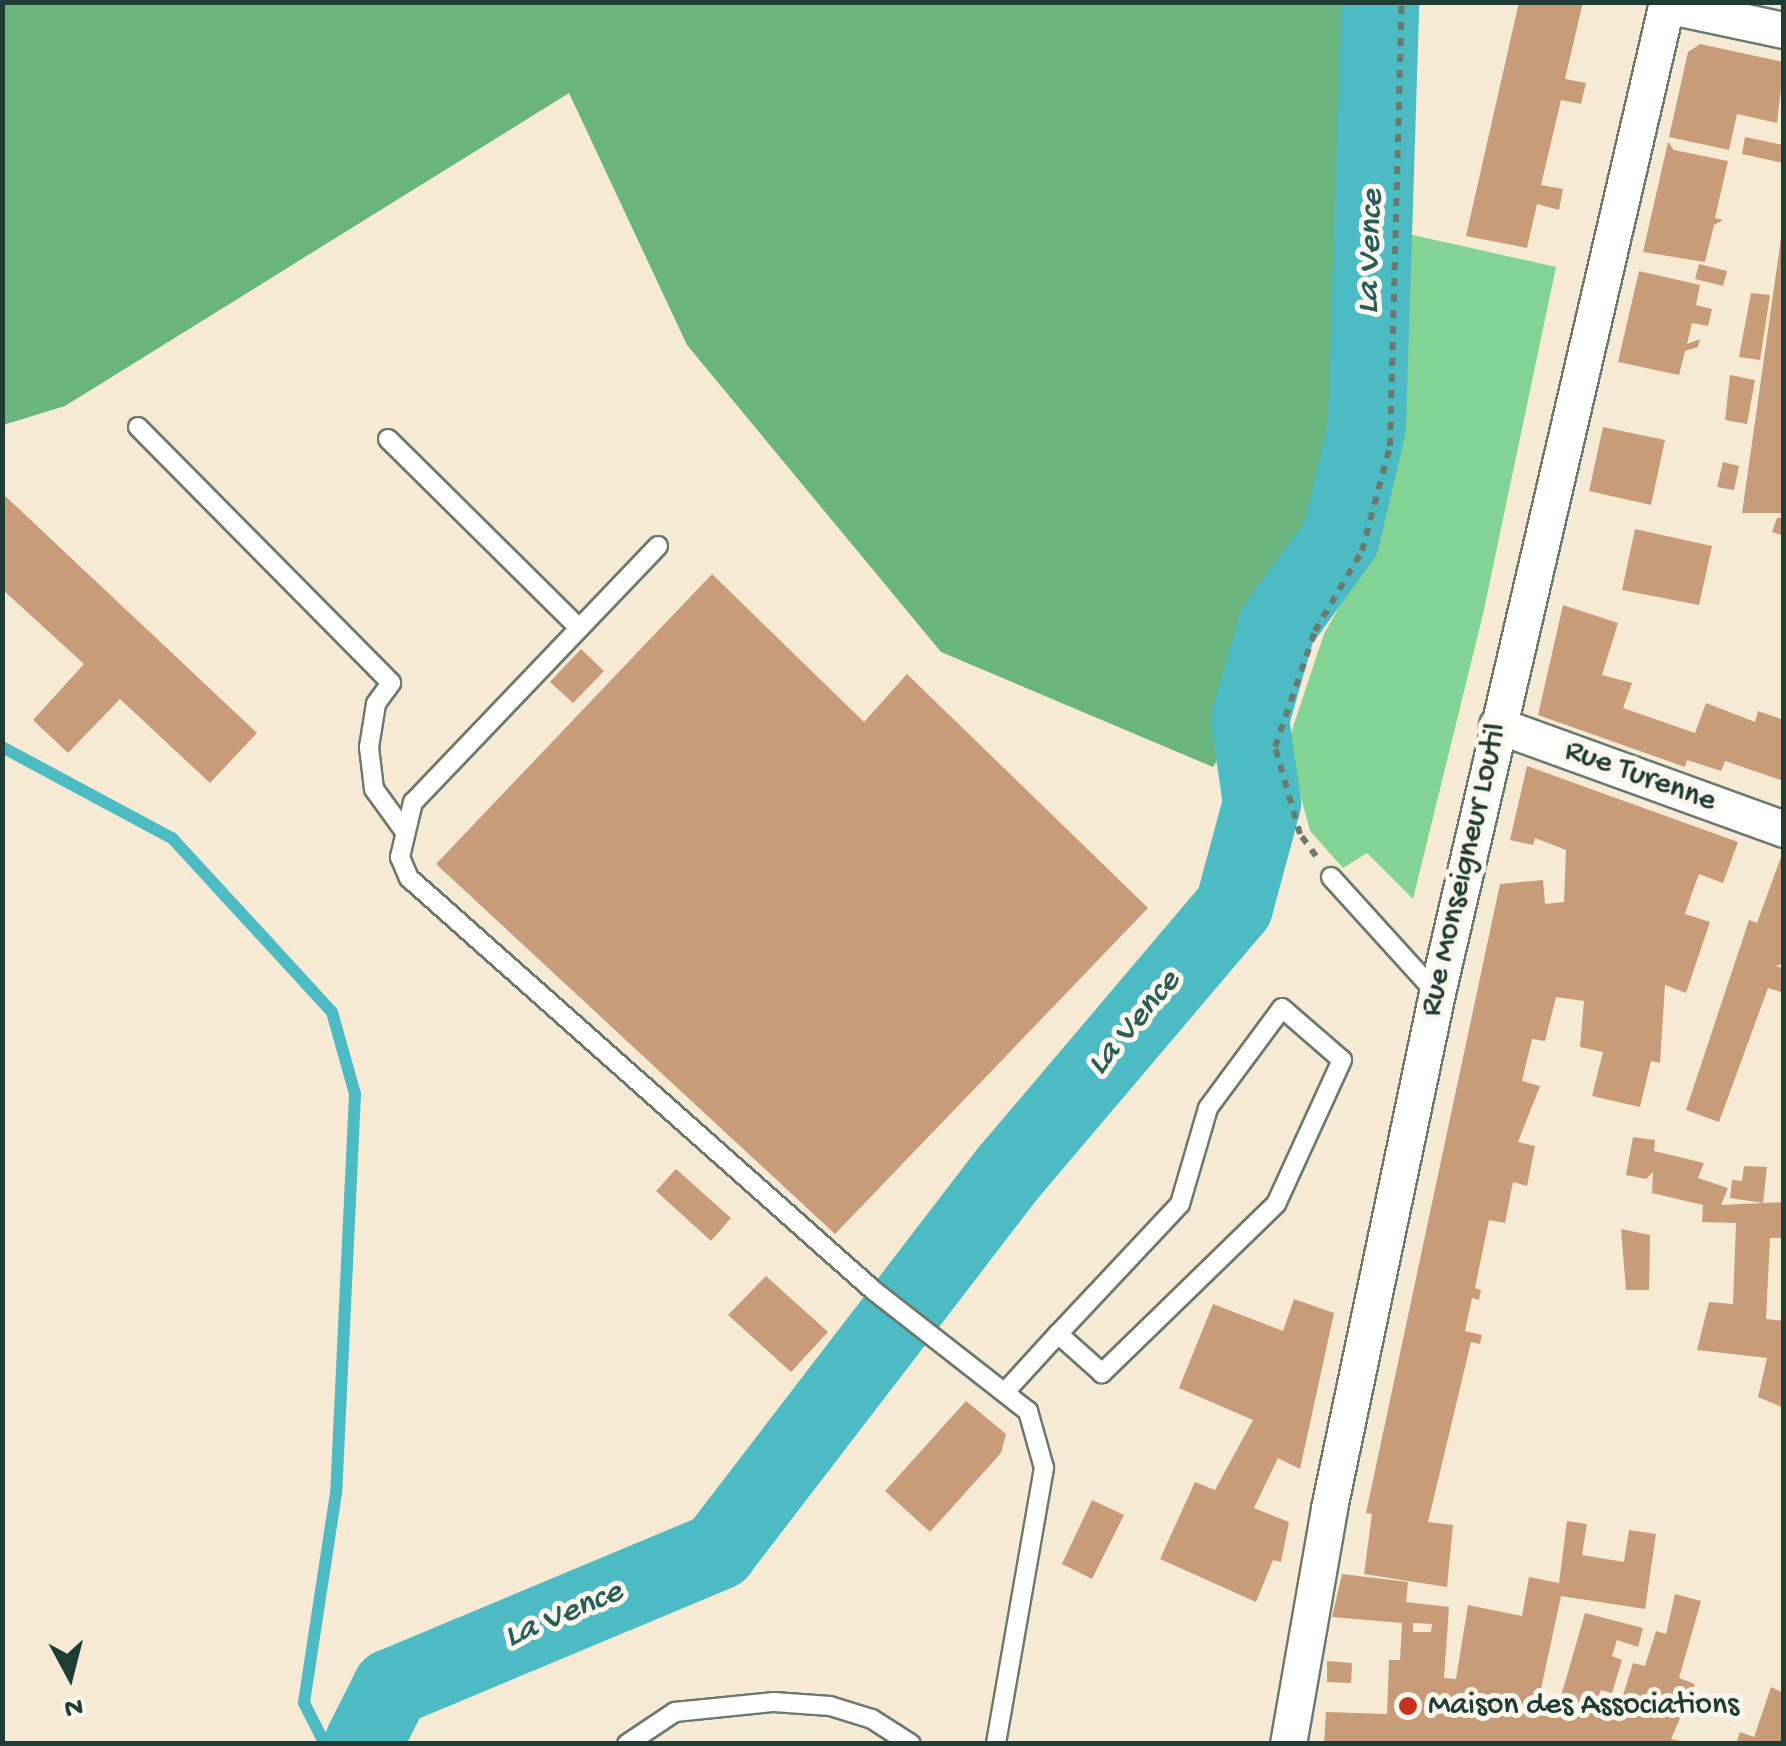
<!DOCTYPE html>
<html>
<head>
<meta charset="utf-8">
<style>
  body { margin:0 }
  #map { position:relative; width:1786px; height:1746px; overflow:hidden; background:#f6ead5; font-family:"Gochi Hand",sans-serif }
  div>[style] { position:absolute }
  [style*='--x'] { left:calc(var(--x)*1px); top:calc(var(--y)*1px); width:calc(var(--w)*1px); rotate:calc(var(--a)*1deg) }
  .green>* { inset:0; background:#83d394 }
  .forest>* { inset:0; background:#6ab57e }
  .stream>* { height:12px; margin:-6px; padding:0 6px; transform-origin:6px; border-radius:6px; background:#4cbbc4 }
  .river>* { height:78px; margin:-39px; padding:0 39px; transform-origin:39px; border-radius:39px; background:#4cbbc4 }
  .building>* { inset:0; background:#c89c79 }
  .path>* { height:6px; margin-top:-3px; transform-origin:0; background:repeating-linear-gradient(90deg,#6a7a6c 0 8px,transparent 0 16px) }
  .roads { filter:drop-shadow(2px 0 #6a7a6c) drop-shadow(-2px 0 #6a7a6c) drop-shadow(0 2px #6a7a6c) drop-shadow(0 -2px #6a7a6c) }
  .service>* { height:18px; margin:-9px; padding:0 9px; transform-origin:9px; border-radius:9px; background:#fff }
  .minor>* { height:35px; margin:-17.5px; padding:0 17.5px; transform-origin:17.5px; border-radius:17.5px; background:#fff }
  .dots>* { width:28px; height:28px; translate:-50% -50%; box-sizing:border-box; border:5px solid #fbf7ec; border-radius:50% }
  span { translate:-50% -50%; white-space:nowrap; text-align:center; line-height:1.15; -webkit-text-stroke:10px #fbf7ec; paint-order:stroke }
  .street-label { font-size:32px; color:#1f3d34 }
  .poi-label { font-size:32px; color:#1f3d34 }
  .left { translate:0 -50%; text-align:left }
  .water-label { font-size:35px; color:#2a5c58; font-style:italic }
  .frame { position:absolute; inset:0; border:5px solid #1f3d34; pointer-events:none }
  .north { position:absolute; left:20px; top:1626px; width:100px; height:100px; -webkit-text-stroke:8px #fbf7ec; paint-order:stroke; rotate:173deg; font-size:28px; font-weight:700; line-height:40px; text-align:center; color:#1f3d34 }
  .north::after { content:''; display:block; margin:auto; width:35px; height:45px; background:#1f3d34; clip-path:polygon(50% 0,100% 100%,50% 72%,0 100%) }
</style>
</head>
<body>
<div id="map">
  <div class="green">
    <i style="clip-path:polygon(1404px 233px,1556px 267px,1483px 614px,1413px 899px,1367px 853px,1343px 868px,1310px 831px,1287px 745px,1324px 634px,1371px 550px,1401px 448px)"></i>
  </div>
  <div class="forest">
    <i style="clip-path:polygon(3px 2px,1398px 3px,1353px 528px,1213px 767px,941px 652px,687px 345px,569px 93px,65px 406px,3px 425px)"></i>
  </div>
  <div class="stream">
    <i style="--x:2;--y:747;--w:193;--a:28.2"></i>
    <i style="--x:172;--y:838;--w:236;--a:47.4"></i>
    <i style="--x:332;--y:1012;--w:85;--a:74.3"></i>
    <i style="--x:355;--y:1094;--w:399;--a:92.7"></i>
    <i style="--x:336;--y:1493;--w:212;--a:98.7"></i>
    <i style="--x:304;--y:1703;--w:46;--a:62.9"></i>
  </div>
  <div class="river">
    <i style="--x:363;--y:1744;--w:63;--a:-63.4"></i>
    <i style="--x:391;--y:1688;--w:355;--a:-22.7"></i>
    <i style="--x:718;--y:1551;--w:478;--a:-52.5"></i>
    <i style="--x:1009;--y:1172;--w:348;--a:-49.7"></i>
    <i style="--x:1234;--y:907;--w:108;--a:-74.9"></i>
    <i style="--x:1262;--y:803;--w:84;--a:-98.2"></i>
    <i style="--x:1250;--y:720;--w:98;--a:-74"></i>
    <i style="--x:1277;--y:626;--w:109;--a:-54"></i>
    <i style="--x:1341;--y:538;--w:115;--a:-76.9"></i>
    <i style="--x:1367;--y:426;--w:424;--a:-88.2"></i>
  </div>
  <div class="building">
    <i style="clip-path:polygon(1519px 2px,1583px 2px,1565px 79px,1586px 83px,1581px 104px,1561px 100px,1541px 185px,1563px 189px,1559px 210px,1537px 204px,1527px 248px,1466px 236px)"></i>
    <i style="clip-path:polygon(1700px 44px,1784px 62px,1777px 123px,1737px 114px,1729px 150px,1669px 137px,1688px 52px)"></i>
    <i style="clip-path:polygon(1745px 137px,1784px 145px,1784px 163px,1742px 154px)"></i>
    <i style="clip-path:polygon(1668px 142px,1674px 150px,1728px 161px,1715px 218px,1723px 220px,1714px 225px,1705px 262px,1643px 252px)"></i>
    <i style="clip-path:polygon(1781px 238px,1784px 513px,1742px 513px,1757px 408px)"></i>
    <i style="clip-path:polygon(1699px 264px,1727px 271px,1723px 286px,1695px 279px)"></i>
    <i style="clip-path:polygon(1639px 271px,1700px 285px,1696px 305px,1712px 309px,1708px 326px,1692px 323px,1687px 344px,1700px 339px,1698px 347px,1685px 351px,1679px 375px,1618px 362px)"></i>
    <i style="clip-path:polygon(1751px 293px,1770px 295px,1760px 360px,1739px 357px)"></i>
    <i style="clip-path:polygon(1730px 375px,1755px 380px,1747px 424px,1725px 420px)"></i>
    <i style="clip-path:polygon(1603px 427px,1665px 440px,1651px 505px,1589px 491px)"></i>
    <i style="clip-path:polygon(1723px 462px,1739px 466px,1734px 490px,1717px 487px)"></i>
    <i style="clip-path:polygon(2px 493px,257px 733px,210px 783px,120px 699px,68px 753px,33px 720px,84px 664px,2px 589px)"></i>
    <i style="clip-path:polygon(1777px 518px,1784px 518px,1784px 536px,1772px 532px)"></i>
    <i style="clip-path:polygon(1635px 529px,1712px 546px,1699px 605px,1622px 590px)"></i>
    <i style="clip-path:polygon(712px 574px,864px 722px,907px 674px,1148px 908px,835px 1234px,436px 864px)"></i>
    <i style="clip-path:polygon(1563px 605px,1618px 623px,1602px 675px,1632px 683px,1623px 708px,1695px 733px,1706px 703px,1755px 722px,1758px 711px,1784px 720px,1784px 781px,1725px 761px,1721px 771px,1687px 760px,1685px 767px,1538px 715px)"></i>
    <i style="clip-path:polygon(581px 649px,604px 671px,573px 703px,550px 682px)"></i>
    <i style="clip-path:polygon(1527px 766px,1738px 842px,1723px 883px,1699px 874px,1692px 893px,1685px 914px,1710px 922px,1686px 993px,1665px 985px,1660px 1063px,1651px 1061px,1640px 1107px,1592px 1096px,1603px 1052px,1580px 1047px,1584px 1001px,1556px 997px,1545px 1041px,1532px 1039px,1522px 1081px,1540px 1086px,1518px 1142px,1535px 1146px,1527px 1186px,1513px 1182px,1505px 1223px,1489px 1220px,1475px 1288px,1481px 1290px,1479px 1300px,1472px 1298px,1465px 1331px,1482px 1335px,1480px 1344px,1471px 1342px,1428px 1522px,1453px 1525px,1447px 1587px,1364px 1574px,1372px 1514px,1366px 1513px,1500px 884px,1543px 880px,1545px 904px,1564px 902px,1566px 850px,1535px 838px,1533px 845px,1510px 840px)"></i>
    <i style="clip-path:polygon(1781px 857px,1784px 963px,1776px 966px,1784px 969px,1784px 993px,1768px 988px,1719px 1122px,1686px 1110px,1749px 920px,1757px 923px)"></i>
    <i style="clip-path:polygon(1633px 1137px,1655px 1140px,1654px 1151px,1704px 1163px,1698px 1178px,1728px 1188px,1721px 1205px,1763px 1203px,1730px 1198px,1732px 1180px,1742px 1181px,1744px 1166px,1767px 1167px,1763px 1203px,1784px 1202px,1784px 1238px,1770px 1238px,1766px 1319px,1784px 1321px,1784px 1408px,1758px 1397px,1767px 1358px,1697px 1350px,1709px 1302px,1733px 1304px,1736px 1223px,1702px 1222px,1703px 1205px,1652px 1193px,1653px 1172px,1646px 1179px,1626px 1175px)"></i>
    <i style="clip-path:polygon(676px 1169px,731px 1218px,711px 1241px,656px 1191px)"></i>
    <i style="clip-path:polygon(1621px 1229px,1650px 1235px,1649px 1290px,1626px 1290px)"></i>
    <i style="clip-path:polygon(766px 1276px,828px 1332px,791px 1372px,728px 1315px)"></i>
    <i style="clip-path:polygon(1294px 1299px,1334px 1313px,1300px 1469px,1278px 1458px,1254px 1508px,1289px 1522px,1281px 1562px,1273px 1560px,1256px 1602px,1160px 1559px,1195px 1482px,1215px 1490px,1253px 1420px,1179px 1388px,1213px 1304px,1283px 1331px)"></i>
    <i style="clip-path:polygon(966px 1401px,1006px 1434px,1001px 1453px,930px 1532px,885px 1491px)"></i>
    <i style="clip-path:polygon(1092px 1500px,1124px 1515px,1092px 1579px,1062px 1564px)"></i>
    <i style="clip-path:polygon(evenodd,1567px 1521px,1587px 1524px,1582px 1555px,1624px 1562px,1629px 1530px,1656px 1534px,1645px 1609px,1561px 1596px,1536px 1712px,1555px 1717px,1585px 1613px,1643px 1628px,1638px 1647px,1617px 1640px,1612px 1656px,1622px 1660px,1612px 1693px,1601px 1690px,1596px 1705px,1618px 1711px,1633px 1663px,1645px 1666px,1656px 1631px,1666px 1634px,1675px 1594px,1701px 1601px,1679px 1678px,1695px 1684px,1671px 1739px,1694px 1744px,1324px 1744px,1326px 1712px,1387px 1714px,1389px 1660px,1400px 1660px,1402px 1623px,1332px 1617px,1342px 1574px,1408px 1582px,1406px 1602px,1449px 1607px,1444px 1678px,1456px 1679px,1468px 1605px,1522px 1616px,1529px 1577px,1559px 1583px,1567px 1521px,1413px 1623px,1432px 1624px,1431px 1632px,1413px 1632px,1413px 1623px)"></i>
    <i style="clip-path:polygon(1327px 1661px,1352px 1663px,1351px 1683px,1327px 1682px)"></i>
    <i style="clip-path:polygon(1771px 1687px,1784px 1693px,1784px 1744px,1736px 1744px,1740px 1732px,1754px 1737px)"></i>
  </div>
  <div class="path">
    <i style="--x:1316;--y:856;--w:27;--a:-126"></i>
    <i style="--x:1300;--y:834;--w:91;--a:-106"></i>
    <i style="--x:1275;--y:747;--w:123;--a:-71"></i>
    <i style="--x:1315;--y:631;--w:93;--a:-59.6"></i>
    <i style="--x:1362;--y:551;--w:109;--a:-75.1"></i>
    <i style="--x:1390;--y:446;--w:444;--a:-88.5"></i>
  </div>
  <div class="roads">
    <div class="service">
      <i style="--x:138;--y:427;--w:360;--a:45.3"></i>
      <i style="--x:391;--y:683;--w:26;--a:126"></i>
      <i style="--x:376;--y:704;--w:44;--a:99.2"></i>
      <i style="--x:369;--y:747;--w:42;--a:83.2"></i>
      <i style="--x:374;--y:789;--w:49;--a:54.1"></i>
      <i style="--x:388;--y:439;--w:269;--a:44.7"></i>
      <i style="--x:658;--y:546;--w:354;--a:133.7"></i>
      <i style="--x:413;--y:802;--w:57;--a:103.3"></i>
      <i style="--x:400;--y:857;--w:23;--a:67"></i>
      <i style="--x:409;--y:878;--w:621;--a:41.6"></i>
      <i style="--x:873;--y:1290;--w:197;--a:38"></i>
      <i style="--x:1028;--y:1411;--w:59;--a:74.3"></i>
      <i style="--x:1044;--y:1468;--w:280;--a:99.9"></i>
      <i style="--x:1331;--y:877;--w:156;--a:47.8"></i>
      <i style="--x:1005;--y:1392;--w:79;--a:-47.6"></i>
      <i style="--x:1058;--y:1334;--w:178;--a:-46.8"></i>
      <i style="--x:1180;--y:1204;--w:100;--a:-73.7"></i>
      <i style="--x:1208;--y:1108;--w:124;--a:-53.5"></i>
      <i style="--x:1282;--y:1008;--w:79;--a:40.9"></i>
      <i style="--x:1342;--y:1060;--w:158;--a:114.6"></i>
      <i style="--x:1276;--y:1204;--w:243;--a:135.8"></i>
      <i style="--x:1102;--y:1373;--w:59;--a:-138.4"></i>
      <i style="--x:627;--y:1744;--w:58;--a:-33.7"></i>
      <i style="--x:675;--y:1712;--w:100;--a:-5.8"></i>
      <i style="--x:774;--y:1702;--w:56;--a:4.1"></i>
      <i style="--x:830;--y:1706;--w:44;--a:17.2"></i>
      <i style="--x:872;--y:1719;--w:46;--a:32.7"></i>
    </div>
    <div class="minor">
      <i style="--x:1666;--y:5;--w:121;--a:12"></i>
      <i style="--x:1497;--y:725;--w:305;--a:19.9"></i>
      <i style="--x:1288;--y:1744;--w:240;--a:-80.1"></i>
      <i style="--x:1329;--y:1508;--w:526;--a:-78.16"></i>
      <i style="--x:1437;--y:993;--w:1017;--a:-76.93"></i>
    </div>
  </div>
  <div class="dots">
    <i style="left:1408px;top:1706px;background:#c8321e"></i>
  </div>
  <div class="street-label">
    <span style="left:1640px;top:777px;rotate:20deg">Rue Turenne</span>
    <span style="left:1465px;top:870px;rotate:-77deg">Rue Monseigneur Loutil</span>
  </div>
  <div class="poi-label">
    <span class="left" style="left:1428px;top:1706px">Maison des Associations</span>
  </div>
  <div class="water-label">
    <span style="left:1372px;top:252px;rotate:-88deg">La Vence</span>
    <span style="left:1135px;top:1024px;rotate:-50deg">La Vence</span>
    <span style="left:564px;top:1616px;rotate:-23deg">La Vence</span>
  </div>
  <div class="frame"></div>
  <div class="north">N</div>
</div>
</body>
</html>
